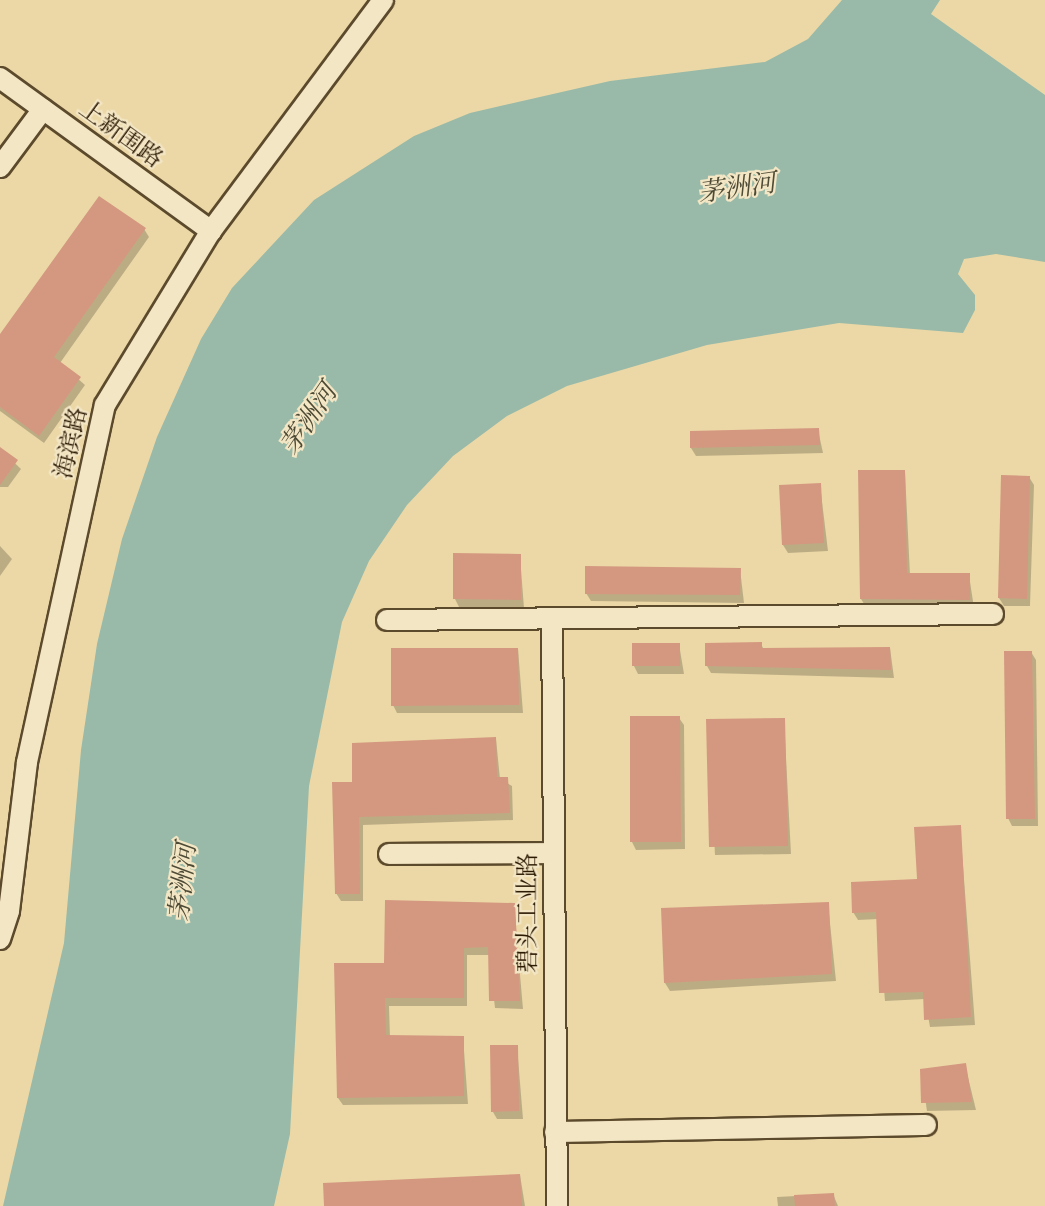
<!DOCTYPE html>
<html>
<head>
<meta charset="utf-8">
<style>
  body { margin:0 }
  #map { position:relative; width:1045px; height:1206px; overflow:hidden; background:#ecd8a6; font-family:"IM FELL Great Primer","Noto Serif SC",serif }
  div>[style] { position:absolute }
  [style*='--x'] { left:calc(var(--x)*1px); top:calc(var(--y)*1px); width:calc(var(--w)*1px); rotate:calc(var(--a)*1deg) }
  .water>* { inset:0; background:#99baa8 }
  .shadow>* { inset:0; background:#0003 }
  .building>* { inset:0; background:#d49880 }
  .roads { filter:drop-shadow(2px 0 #5c4a2c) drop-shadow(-2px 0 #5c4a2c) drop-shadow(0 2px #5c4a2c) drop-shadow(0 -2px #5c4a2c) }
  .minor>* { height:20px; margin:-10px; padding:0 10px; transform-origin:10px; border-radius:10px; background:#f3e6c5 }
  span { translate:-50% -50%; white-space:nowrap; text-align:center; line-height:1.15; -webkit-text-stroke:4.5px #f3e6c5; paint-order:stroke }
  .street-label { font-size:24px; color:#2c1a03 }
  .water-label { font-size:26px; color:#4d4a35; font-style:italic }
</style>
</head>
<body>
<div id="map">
  <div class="water">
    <i style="clip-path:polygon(842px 0,940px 0,931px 14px,1045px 95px,1045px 262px,996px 254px,964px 259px,958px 274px,975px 295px,975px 310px,963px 333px,839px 323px,707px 345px,567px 386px,507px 416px,453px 456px,407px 505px,369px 561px,342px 622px,309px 786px,290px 1134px,274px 1206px,3px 1206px,64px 943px,81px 750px,97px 644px,122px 539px,157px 437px,201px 339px,232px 288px,314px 200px,414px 136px,470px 113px,610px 81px,765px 62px,808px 39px)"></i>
  </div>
  <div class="shadow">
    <i style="clip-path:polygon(144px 229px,149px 237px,60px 363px,85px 385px,44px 443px,0 411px,0 338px)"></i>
    <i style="clip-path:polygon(818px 430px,823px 453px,696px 456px,691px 448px)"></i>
    <i style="clip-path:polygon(0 449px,21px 469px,8px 487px,0 487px)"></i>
    <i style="clip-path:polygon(905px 472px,910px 575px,969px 575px,974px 608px,866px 607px,861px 599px)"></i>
    <i style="clip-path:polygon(1029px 477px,1034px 485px,1030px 606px,1004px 606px,999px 598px)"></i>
    <i style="clip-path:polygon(820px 485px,828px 551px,788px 553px,783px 545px)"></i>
    <i style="clip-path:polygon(0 546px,12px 559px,0 576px)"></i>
    <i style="clip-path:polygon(520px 556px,524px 608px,459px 607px,455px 599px)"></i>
    <i style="clip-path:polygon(740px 569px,744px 603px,591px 601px,586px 593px)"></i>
    <i style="clip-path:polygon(679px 644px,684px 674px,638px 674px,634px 666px)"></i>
    <i style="clip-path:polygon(761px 644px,764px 650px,890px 648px,894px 678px,711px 673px,707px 666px)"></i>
    <i style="clip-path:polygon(518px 649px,523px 713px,397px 713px,393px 705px)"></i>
    <i style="clip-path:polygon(1031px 652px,1036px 660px,1038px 826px,1012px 826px,1008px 818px)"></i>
    <i style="clip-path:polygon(679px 718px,684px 725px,685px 849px,636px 850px,632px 842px)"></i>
    <i style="clip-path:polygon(784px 719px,791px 854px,715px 855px,708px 720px)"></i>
    <i style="clip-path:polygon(496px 739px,500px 779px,512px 786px,513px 820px,363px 825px,363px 901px,341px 901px,336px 893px,353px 783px)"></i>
    <i style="clip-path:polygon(960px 826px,975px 1025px,930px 1027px,925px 999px,885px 1001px,878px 919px,858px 920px,853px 912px,918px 881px)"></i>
    <i style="clip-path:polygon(828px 904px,836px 981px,670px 991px,665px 983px)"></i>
    <i style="clip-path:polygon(514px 905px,523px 1009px,495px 1008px,489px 955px,467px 955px,467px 1006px,389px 1006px,390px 1037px,463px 1037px,468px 1104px,343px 1105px,338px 1098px,386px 964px)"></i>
    <i style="clip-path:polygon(517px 1046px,523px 1119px,497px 1119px,493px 1112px)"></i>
    <i style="clip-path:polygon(965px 1065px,976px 1110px,927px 1111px,921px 1071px)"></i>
    <i style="clip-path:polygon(520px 1175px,525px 1206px,326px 1206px)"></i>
    <i style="clip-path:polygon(833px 1194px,838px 1206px,778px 1206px,777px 1197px)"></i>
  </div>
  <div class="building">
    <i style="clip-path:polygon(99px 196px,146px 228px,54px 357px,81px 377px,39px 436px,0 407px,0 334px)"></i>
    <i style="clip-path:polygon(819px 428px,820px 445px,690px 448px,690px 431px)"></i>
    <i style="clip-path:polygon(0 447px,18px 460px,0 485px)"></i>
    <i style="clip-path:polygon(858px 470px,905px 470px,907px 573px,970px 573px,970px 600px,860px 599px)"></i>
    <i style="clip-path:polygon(1001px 475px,1030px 476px,1027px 599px,998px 598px)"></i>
    <i style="clip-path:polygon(821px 483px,824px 543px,782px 545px,779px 485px)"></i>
    <i style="clip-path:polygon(453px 553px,521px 554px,521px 600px,453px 599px)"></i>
    <i style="clip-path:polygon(585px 566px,741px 568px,740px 595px,585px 594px)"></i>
    <i style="clip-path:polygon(762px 642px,762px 648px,890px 647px,891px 670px,705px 666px,705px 643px)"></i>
    <i style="clip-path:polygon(632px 643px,680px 643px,680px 666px,632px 666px)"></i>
    <i style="clip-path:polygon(391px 648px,518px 648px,519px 705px,391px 706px)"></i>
    <i style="clip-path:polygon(1004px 651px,1032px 651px,1035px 819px,1006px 819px)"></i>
    <i style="clip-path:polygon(630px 716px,680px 716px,681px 842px,630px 842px)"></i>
    <i style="clip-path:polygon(785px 718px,788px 846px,709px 847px,706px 719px)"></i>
    <i style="clip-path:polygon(496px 737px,497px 777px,508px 777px,510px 813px,359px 817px,360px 894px,335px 894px,332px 782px,352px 782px,352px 743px)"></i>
    <i style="clip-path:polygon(961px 825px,971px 1017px,924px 1020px,923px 992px,879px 993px,876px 912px,852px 913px,851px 882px,917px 879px,914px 827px)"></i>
    <i style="clip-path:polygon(385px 900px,515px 903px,520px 1001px,489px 1001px,488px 947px,464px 948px,464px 998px,385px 998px,386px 1035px,464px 1036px,464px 1096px,337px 1098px,334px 963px,384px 963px)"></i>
    <i style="clip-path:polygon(829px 902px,832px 974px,664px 983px,661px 908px)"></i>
    <i style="clip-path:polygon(490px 1045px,518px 1045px,519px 1111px,491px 1112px)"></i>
    <i style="clip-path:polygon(966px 1063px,972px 1102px,921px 1103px,920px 1069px)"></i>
    <i style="clip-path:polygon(520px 1174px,522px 1206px,324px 1206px,323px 1183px)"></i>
    <i style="clip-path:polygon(834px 1193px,835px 1206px,795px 1206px,794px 1195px)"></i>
  </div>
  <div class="roads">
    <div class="minor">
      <i style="--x:0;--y:78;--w:261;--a:35.9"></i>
      <i style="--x:0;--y:167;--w:72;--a:-53.4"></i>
      <i style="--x:552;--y:619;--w:587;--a:89.51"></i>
      <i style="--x:387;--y:620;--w:606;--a:-0.57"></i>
      <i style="--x:389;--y:854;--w:164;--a:-0.3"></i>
      <i style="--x:0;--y:939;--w:29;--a:-72"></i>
      <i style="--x:9;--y:911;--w:150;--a:-83.1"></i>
      <i style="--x:27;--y:762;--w:365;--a:-77.7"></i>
      <i style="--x:105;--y:405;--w:204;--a:-58.7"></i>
      <i style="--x:211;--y:231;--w:288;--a:-53.3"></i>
      <i style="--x:555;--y:1132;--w:371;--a:-1.1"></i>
    </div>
  </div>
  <div class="street-label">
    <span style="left:121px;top:134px;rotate:36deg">上新围路</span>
    <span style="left:71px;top:443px;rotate:-77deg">海滨路</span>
    <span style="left:528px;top:913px;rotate:-90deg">碧头工业路</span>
  </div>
  <div class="water-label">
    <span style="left:737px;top:188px;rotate:-8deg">茅洲河</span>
    <span style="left:309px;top:419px;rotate:-56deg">茅洲河</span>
    <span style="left:183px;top:882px;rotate:-84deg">茅洲河</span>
  </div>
</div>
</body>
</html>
